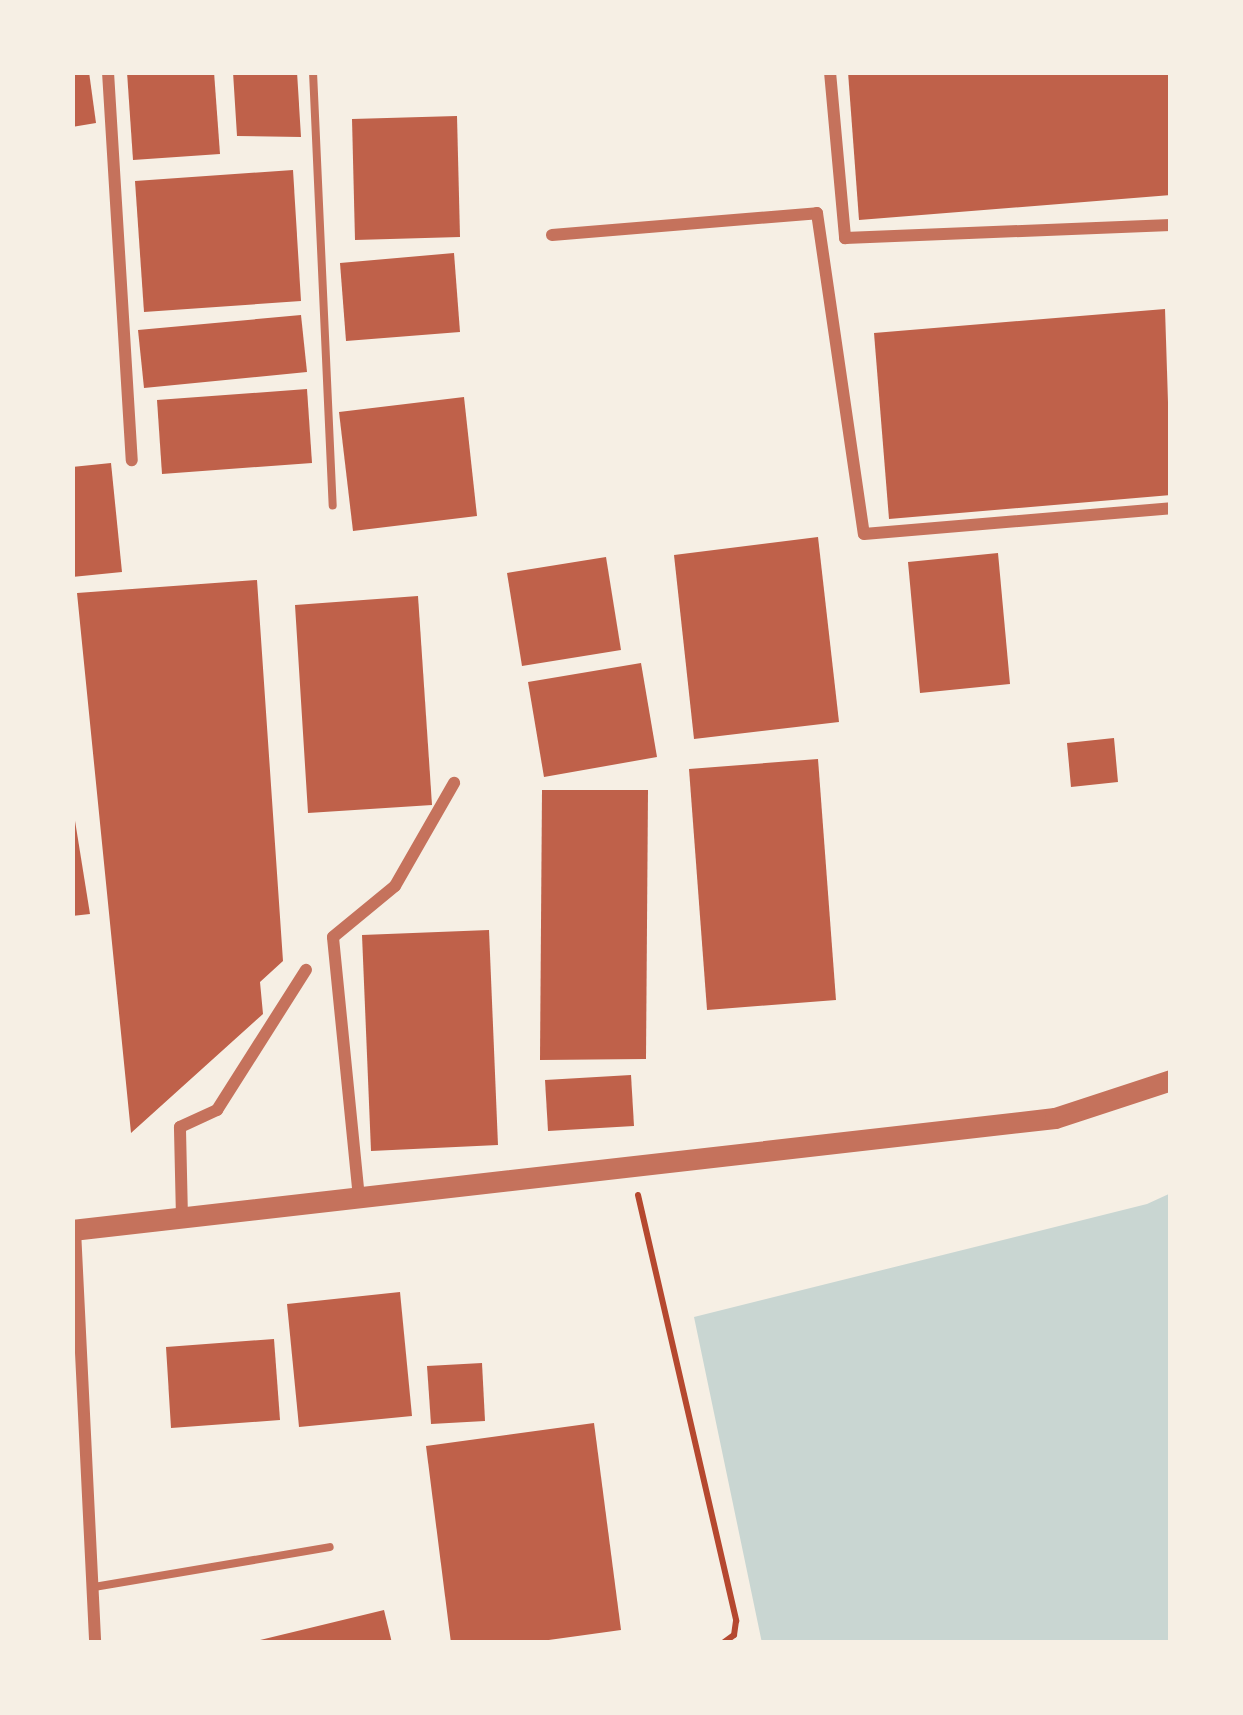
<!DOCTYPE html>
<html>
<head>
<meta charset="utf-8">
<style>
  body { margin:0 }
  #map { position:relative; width:1243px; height:1715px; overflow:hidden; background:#f6efe4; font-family:"Noto Sans",sans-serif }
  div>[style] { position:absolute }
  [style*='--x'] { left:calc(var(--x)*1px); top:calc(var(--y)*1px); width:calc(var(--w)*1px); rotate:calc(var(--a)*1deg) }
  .water>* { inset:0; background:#c9d6d2 }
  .building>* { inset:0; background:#bf614a }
  .path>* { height:6px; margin:-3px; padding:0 3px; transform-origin:3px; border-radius:3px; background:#b5482f }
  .service>* { height:8px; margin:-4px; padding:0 4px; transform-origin:4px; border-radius:4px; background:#c5725c }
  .minor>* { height:12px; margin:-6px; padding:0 6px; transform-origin:6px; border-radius:6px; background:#c5725c }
  .tertiary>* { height:21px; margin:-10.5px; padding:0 10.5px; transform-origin:10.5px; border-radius:10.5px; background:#c5725c }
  span { translate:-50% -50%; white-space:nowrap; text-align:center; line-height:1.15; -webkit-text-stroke:9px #f6efe4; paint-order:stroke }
  .frame { position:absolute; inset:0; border:75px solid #f6efe4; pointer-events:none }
</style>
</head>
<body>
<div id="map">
  <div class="water">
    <i style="clip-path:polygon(1171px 1193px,1171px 1643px,762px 1643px,694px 1317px,1147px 1204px)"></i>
  </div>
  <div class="building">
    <i style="clip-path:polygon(72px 72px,89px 72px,96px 123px,72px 127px)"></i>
    <i style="clip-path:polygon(127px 72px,214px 72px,220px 154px,133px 160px)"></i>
    <i style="clip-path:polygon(233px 72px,297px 72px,301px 137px,237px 136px)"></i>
    <i style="clip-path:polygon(848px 72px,1171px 72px,1171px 195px,859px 220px)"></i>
    <i style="clip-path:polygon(457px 116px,460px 237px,355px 240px,352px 119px)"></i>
    <i style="clip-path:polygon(293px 170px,301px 301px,144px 312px,135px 181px)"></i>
    <i style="clip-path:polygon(454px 253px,460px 332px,346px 341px,340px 263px)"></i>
    <i style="clip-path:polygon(1165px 309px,1171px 495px,889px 519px,874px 333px)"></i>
    <i style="clip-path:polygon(301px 315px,307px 372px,144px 388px,138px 330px)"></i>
    <i style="clip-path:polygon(307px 389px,312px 463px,162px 474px,157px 400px)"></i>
    <i style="clip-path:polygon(464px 397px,477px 516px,353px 531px,339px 412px)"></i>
    <i style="clip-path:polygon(111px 463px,122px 572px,72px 577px,72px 467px)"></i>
    <i style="clip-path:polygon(818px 537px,839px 722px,694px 739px,674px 555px)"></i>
    <i style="clip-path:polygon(998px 553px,1010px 684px,920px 693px,908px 562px)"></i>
    <i style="clip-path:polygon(606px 557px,621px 650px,522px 666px,507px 573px)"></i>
    <i style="clip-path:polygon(257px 580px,283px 961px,260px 982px,263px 1014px,131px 1133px,77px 593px)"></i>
    <i style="clip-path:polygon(418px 596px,432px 805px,308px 813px,295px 605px)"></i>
    <i style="clip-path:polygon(641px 663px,657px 757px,544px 777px,528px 682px)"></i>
    <i style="clip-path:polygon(1114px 738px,1118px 782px,1071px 787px,1067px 743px)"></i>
    <i style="clip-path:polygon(818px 759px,836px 1000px,707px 1010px,689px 769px)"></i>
    <i style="clip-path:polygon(542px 790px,648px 790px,646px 1059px,540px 1060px)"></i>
    <i style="clip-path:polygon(72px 802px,90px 914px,72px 916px)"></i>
    <i style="clip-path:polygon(489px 930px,498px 1145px,371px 1151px,362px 935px)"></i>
    <i style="clip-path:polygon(631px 1075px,634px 1126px,548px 1131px,545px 1080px)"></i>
    <i style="clip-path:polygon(400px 1292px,412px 1416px,299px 1427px,287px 1304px)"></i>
    <i style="clip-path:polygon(274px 1339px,280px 1420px,171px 1428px,166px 1347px)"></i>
    <i style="clip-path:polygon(482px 1363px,485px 1421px,431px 1424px,427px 1366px)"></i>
    <i style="clip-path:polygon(594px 1423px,621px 1630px,527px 1643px,451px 1643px,426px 1446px)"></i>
    <i style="clip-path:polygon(384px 1610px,392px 1643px,256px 1643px,256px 1641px)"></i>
  </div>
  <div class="path">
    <i style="--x:638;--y:1195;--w:437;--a:77"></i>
    <i style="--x:736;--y:1621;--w:14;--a:98"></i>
    <i style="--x:734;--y:1635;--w:14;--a:144"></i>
  </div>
  <div class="service">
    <i style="--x:313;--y:72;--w:434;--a:87.4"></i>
    <i style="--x:94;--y:1587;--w:239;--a:-9.6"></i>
  </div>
  <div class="minor">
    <i style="--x:108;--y:72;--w:389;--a:86.5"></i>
    <i style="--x:830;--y:72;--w:167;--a:84.8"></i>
    <i style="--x:845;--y:238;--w:326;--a:-2.3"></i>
    <i style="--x:552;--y:235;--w:266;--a:-4.7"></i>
    <i style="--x:817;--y:213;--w:324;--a:81.7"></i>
    <i style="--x:864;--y:534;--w:308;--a:-4.8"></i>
    <i style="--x:359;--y:1198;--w:262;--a:-95.7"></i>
    <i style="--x:333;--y:937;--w:80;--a:-39.4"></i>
    <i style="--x:395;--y:886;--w:119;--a:-60.2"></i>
    <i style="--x:182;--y:1218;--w:91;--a:-91.3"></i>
    <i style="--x:180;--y:1127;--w:41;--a:-24.7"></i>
    <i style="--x:217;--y:1110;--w:166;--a:-57.6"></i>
    <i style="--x:75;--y:1230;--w:413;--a:87.2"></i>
  </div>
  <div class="tertiary">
    <i style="--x:72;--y:1230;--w:989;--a:-6.5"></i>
    <i style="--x:1055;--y:1118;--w:122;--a:-18.1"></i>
  </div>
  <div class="frame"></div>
</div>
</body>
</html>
